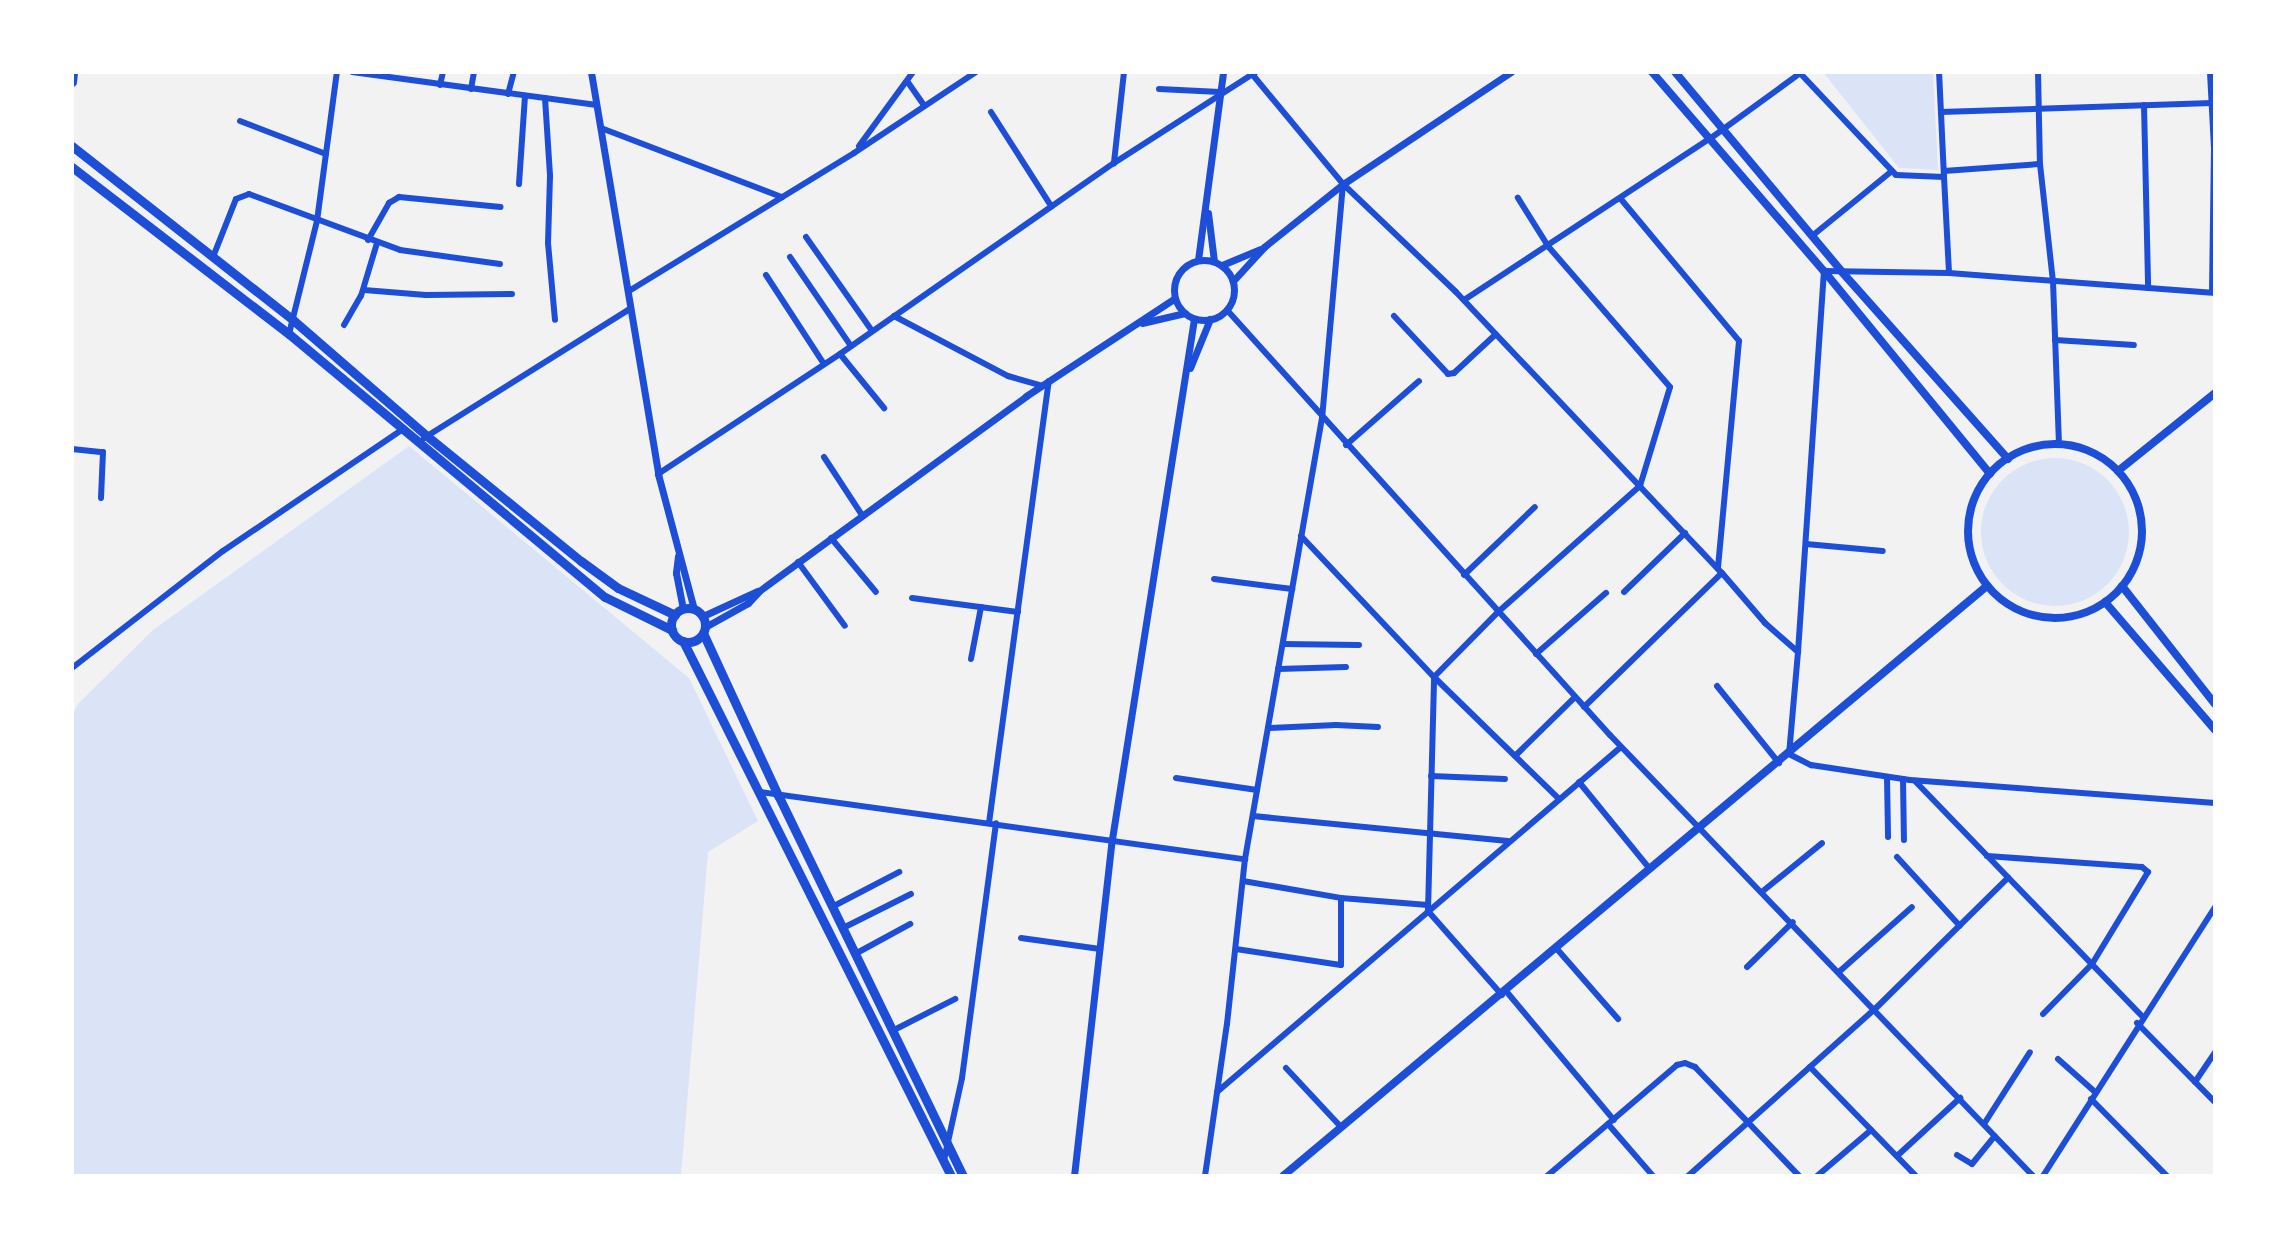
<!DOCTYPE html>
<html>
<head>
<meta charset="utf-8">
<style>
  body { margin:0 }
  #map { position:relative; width:2287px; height:1248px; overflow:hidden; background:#f2f2f2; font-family:"DejaVu Sans",sans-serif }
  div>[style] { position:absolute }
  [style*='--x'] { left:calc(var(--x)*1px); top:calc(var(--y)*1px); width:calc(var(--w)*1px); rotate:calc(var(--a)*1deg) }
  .green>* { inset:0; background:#dbe4f7 }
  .round { border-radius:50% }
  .minor>* { height:6px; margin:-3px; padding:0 3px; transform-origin:3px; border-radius:3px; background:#1d4ed8 }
  .tertiary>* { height:7px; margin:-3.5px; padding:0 3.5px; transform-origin:3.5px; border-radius:3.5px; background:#1d4ed8 }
  .tertiary>.ring { margin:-3.5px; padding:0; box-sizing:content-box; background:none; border:7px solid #1d4ed8; border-radius:50% }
  .secondary>* { height:8px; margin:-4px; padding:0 4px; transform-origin:4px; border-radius:4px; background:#1d4ed8 }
  .secondary>.ring { margin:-4px; padding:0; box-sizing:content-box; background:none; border:8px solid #1d4ed8; border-radius:50% }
  .primary>* { height:9px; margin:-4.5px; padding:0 4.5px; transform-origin:4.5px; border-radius:4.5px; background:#1d4ed8 }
  .primary>.ring { margin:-4.5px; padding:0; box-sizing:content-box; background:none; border:9px solid #1d4ed8; border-radius:50% }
  span { translate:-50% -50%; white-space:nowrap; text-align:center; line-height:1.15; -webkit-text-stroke:6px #fff; paint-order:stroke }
  .frame { position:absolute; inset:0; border:74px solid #fff; pointer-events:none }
</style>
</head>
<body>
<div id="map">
  <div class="green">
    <i style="clip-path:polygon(1823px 72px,1933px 72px,1938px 170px,1899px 168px)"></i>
    <i style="clip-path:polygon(409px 446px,689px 678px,758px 821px,708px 852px,681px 1176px,72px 1176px,72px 715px,79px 703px,153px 630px)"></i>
    <i class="round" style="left:1981px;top:458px;width:148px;height:148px"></i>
  </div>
  <div class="minor">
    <i style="--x:352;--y:72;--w:247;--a:7.7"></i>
    <i style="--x:1124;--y:72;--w:92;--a:96.3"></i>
    <i style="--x:1114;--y:163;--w:169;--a:-32.7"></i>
    <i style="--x:1799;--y:72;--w:141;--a:46.7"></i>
    <i style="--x:1896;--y:175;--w:48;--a:2.4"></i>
    <i style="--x:1944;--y:177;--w:105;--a:-92.7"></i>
    <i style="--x:2038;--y:72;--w:92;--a:88.8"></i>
    <i style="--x:2040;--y:164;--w:118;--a:83.7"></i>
    <i style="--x:2053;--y:281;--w:163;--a:87.9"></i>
    <i style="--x:2210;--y:72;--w:76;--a:87"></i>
    <i style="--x:2214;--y:148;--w:144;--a:90.8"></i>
    <i style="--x:1252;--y:74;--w:143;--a:50.4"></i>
    <i style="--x:1343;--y:184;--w:156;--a:43.7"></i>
    <i style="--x:907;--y:81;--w:29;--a:55"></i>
    <i style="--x:440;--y:85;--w:13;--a:-77"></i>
    <i style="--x:471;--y:89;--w:17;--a:-80"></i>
    <i style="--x:1159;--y:89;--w:61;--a:2.8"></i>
    <i style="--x:508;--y:94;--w:23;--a:-75"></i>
    <i style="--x:545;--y:98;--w:78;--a:86.3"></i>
    <i style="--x:550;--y:176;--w:67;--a:91.7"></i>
    <i style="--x:548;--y:243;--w:77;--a:84.8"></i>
    <i style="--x:2144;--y:105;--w:183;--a:88.7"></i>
    <i style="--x:991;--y:112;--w:112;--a:57.4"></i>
    <i style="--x:1941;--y:112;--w:271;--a:-1.9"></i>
    <i style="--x:240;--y:121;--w:92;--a:21"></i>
    <i style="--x:601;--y:128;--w:194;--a:20.9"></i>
    <i style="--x:859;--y:146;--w:92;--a:-53.9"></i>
    <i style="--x:1944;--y:171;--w:96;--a:-4.2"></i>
    <i style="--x:1944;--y:177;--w:96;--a:87"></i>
    <i style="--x:519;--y:184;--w:88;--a:-86.1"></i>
    <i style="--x:1620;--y:198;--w:186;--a:50.2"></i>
    <i style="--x:1739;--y:341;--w:228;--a:95.3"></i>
    <i style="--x:1812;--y:236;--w:103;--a:-39.1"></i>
    <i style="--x:806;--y:237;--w:115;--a:54.9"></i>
    <i style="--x:368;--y:240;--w:43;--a:-60.4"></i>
    <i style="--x:389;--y:203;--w:12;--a:-31"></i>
    <i style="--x:399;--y:197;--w:102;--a:5.6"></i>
    <i style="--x:213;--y:257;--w:62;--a:-68.4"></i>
    <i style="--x:236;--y:199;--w:14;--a:-21"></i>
    <i style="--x:249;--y:194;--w:161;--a:20.3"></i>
    <i style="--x:400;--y:250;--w:101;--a:8"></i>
    <i style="--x:790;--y:257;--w:108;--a:55.6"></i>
    <i style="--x:766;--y:275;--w:106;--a:56.9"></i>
    <i style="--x:364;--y:290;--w:62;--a:4.6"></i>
    <i style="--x:426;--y:295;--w:86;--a:-0.7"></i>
    <i style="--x:629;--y:291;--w:264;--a:-31.5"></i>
    <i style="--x:854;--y:153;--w:146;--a:-33.6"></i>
    <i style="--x:1456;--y:292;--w:387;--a:46.6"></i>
    <i style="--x:1722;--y:573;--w:66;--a:49.3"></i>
    <i style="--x:1765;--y:623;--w:44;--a:41.3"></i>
    <i style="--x:1798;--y:652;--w:102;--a:95"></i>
    <i style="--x:1789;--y:754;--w:25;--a:27"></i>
    <i style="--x:1811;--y:765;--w:100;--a:8.6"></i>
    <i style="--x:1910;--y:780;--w:306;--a:4.3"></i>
    <i style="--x:1464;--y:300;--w:295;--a:-33.3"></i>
    <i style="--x:1711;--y:138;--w:112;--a:-36"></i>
    <i style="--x:1227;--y:310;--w:572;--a:47.98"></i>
    <i style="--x:1610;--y:735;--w:611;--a:46.19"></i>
    <i style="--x:894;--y:316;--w:129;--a:27.8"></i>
    <i style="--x:1008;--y:376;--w:35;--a:16"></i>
    <i style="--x:1394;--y:316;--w:79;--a:47"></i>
    <i style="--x:1448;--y:374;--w:6;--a:-9"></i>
    <i style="--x:1454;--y:373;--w:57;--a:-42.9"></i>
    <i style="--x:344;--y:325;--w:34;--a:-60"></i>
    <i style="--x:361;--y:296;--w:55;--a:-73.2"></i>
    <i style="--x:289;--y:334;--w:116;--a:-76.1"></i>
    <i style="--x:317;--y:221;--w:150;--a:-82.4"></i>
    <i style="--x:2055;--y:340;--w:79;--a:3.6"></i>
    <i style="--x:840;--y:354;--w:70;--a:50.8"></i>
    <i style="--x:424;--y:438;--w:244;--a:-32.1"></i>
    <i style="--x:1346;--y:445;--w:97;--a:-41.2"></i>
    <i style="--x:72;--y:449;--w:31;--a:6"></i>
    <i style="--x:103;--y:452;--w:46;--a:92.5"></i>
    <i style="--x:824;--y:457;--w:69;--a:56.8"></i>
    <i style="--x:658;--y:474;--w:218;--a:-33.4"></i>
    <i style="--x:840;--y:354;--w:334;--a:-34.9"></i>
    <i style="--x:1301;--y:536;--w:194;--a:46.7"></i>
    <i style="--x:1434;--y:677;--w:175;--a:44.3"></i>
    <i style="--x:831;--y:538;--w:70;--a:50.2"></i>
    <i style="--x:1806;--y:544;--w:77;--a:5.2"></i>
    <i style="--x:798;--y:562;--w:79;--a:53.7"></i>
    <i style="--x:1464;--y:575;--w:98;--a:-43.8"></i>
    <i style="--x:1214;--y:579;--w:79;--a:7.3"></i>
    <i style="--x:1624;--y:592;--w:85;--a:-44"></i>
    <i style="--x:912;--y:598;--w:107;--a:7.5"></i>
    <i style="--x:1283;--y:644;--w:76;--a:0.8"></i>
    <i style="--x:1798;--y:652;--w:382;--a:-86.1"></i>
    <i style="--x:1824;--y:271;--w:125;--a:0.9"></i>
    <i style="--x:1949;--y:273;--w:267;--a:4.3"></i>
    <i style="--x:1536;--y:654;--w:93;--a:-41.1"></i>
    <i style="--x:971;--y:659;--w:53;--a:-79.1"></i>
    <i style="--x:72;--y:668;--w:191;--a:-37.8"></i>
    <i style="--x:223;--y:551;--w:217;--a:-34.1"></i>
    <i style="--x:1278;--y:669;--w:68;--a:-1.7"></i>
    <i style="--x:1717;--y:686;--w:99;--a:51.2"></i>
    <i style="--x:1584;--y:707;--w:192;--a:-44.2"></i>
    <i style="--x:1268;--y:728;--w:68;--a:-2.5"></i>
    <i style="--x:1336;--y:725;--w:42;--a:2.7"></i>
    <i style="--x:1515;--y:756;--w:84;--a:-44.5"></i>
    <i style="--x:1431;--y:776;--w:74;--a:2.3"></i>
    <i style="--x:1887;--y:777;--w:60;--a:89"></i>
    <i style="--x:1176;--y:778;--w:82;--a:8.4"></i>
    <i style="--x:1903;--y:779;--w:61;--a:89.1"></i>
    <i style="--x:1915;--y:781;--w:327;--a:46"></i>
    <i style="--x:1579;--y:782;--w:112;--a:50.8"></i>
    <i style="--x:760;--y:792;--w:490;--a:7.9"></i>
    <i style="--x:1253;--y:816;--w:256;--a:5.6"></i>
    <i style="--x:989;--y:823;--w:446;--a:-82.3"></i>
    <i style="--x:1987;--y:856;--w:155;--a:4.1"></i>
    <i style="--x:2142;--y:867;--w:8;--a:40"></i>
    <i style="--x:2148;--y:872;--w:108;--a:121.3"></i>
    <i style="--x:2092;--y:964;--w:70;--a:134.4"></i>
    <i style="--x:1897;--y:857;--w:93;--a:47.6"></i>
    <i style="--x:1243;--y:881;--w:99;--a:9.8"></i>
    <i style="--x:1341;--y:898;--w:87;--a:4.6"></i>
    <i style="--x:1763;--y:891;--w:76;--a:-39.1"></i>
    <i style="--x:832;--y:907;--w:76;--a:-27.6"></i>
    <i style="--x:843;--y:928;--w:76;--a:-26.6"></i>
    <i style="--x:1021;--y:938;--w:80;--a:7.9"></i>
    <i style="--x:1236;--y:949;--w:106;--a:8.7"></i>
    <i style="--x:1341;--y:965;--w:67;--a:-90"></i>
    <i style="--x:1557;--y:949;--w:93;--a:48.9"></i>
    <i style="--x:855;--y:954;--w:63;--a:-28.6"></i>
    <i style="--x:1747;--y:967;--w:64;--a:-44.4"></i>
    <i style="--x:1840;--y:971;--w:96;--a:-41.6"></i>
    <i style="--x:1506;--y:991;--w:168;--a:50.1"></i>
    <i style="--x:1502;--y:995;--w:112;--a:-131.4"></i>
    <i style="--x:1428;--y:911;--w:234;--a:-88.5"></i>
    <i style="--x:1434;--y:677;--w:91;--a:-45.4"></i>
    <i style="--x:1498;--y:612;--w:190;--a:-41.6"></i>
    <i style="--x:1640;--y:486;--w:103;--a:-73.1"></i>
    <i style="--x:1670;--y:387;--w:186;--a:-130.9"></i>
    <i style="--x:1548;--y:246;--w:57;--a:-122"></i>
    <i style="--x:2137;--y:1023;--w:111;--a:45.4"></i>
    <i style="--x:892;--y:1031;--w:71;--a:-26.9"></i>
    <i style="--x:2058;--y:1059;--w:50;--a:41.7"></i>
    <i style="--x:1810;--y:1067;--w:152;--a:45.8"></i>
    <i style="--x:1286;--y:1068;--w:79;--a:47"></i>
    <i style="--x:2195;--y:1082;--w:36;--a:-56"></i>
    <i style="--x:1217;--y:1092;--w:531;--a:-40.5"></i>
    <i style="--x:2091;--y:1099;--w:108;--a:45.4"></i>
    <i style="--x:1608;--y:1124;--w:69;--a:49.1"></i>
    <i style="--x:1984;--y:1124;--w:85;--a:-57.4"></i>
    <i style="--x:1957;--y:1155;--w:17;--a:31"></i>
    <i style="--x:1972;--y:1164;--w:36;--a:-51"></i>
    <i style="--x:1897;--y:1156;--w:86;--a:-42.6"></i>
    <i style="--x:944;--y:1160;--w:84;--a:-77.6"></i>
    <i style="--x:962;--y:1078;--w:257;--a:-82.4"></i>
    <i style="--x:1205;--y:1176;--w:154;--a:-81.8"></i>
    <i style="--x:1227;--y:1024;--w:166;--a:-83.8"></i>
    <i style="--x:1245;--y:859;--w:447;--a:-80.1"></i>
    <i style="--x:1322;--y:419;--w:236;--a:-84.9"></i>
    <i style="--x:1547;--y:1176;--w:171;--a:-40.5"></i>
    <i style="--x:1677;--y:1065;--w:8;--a:-14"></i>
    <i style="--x:1685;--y:1063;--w:11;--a:22"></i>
    <i style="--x:1695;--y:1067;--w:151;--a:46.3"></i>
    <i style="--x:1688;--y:1176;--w:251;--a:-41.8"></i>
    <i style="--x:1875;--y:1009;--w:187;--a:-44.6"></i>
    <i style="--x:1817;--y:1176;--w:71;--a:-40.4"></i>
    <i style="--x:2043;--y:1176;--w:319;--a:-57.4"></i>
  </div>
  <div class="tertiary">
    <i style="--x:591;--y:72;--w:408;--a:80.5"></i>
    <i style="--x:658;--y:474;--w:140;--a:75.1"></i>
    <i style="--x:1208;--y:213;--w:48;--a:82.9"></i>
    <i class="ring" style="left:1174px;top:260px;width:53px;height:53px"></i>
    <i style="--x:1198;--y:260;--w:190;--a:-82.4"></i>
    <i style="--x:1222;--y:265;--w:41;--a:-22.8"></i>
    <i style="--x:1233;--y:281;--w:46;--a:-47.6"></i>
    <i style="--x:1264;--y:247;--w:101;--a:-38.6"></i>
    <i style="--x:1343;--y:184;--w:202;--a:-33.7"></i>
    <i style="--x:1142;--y:323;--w:44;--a:-13.1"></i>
    <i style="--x:1190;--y:368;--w:53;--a:-67.8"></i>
    <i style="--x:678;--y:556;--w:17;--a:97"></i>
    <i style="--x:676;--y:573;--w:36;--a:79"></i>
    <i style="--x:703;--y:616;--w:60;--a:-24.8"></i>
    <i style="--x:705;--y:627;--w:49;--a:-29.2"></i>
    <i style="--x:748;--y:603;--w:16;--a:-47"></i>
    <i style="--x:759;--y:591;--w:331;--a:-36.1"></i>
    <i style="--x:1026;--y:396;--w:178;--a:-33.3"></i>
    <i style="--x:1074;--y:1176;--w:339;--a:-83.6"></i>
    <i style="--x:1112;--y:839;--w:526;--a:-81.04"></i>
  </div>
  <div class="secondary">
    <i style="--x:1652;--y:72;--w:263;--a:49.2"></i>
    <i style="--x:1824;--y:271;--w:262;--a:50.7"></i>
    <i style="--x:1675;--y:72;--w:261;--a:50.1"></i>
    <i style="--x:1842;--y:272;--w:250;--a:48.4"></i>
    <i class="ring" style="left:1968px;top:444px;width:166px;height:166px"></i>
    <i style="--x:2118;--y:471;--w:124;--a:-38.8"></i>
    <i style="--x:2122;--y:586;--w:150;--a:51.8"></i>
    <i style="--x:2105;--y:602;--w:169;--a:49.3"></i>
    <i style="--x:1283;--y:1176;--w:919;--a:-39.97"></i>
  </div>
  <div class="primary">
    <i style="--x:72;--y:82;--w:10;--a:-84"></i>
    <i style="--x:72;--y:146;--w:281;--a:38.2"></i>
    <i style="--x:293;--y:320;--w:177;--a:40.9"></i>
    <i style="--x:427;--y:436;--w:198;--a:39.1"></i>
    <i style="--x:581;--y:561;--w:46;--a:36.1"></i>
    <i style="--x:618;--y:588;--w:63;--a:25.3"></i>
    <i style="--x:72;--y:167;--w:274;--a:37.6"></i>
    <i style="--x:289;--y:334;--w:411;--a:39.8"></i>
    <i style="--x:605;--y:597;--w:75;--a:26.2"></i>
    <i class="ring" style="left:671px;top:608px;width:25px;height:25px"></i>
    <i style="--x:703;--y:633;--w:179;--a:65.2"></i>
    <i style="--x:778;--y:795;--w:424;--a:64.1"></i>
    <i style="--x:683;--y:641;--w:598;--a:63.39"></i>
  </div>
  <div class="frame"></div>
</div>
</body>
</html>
